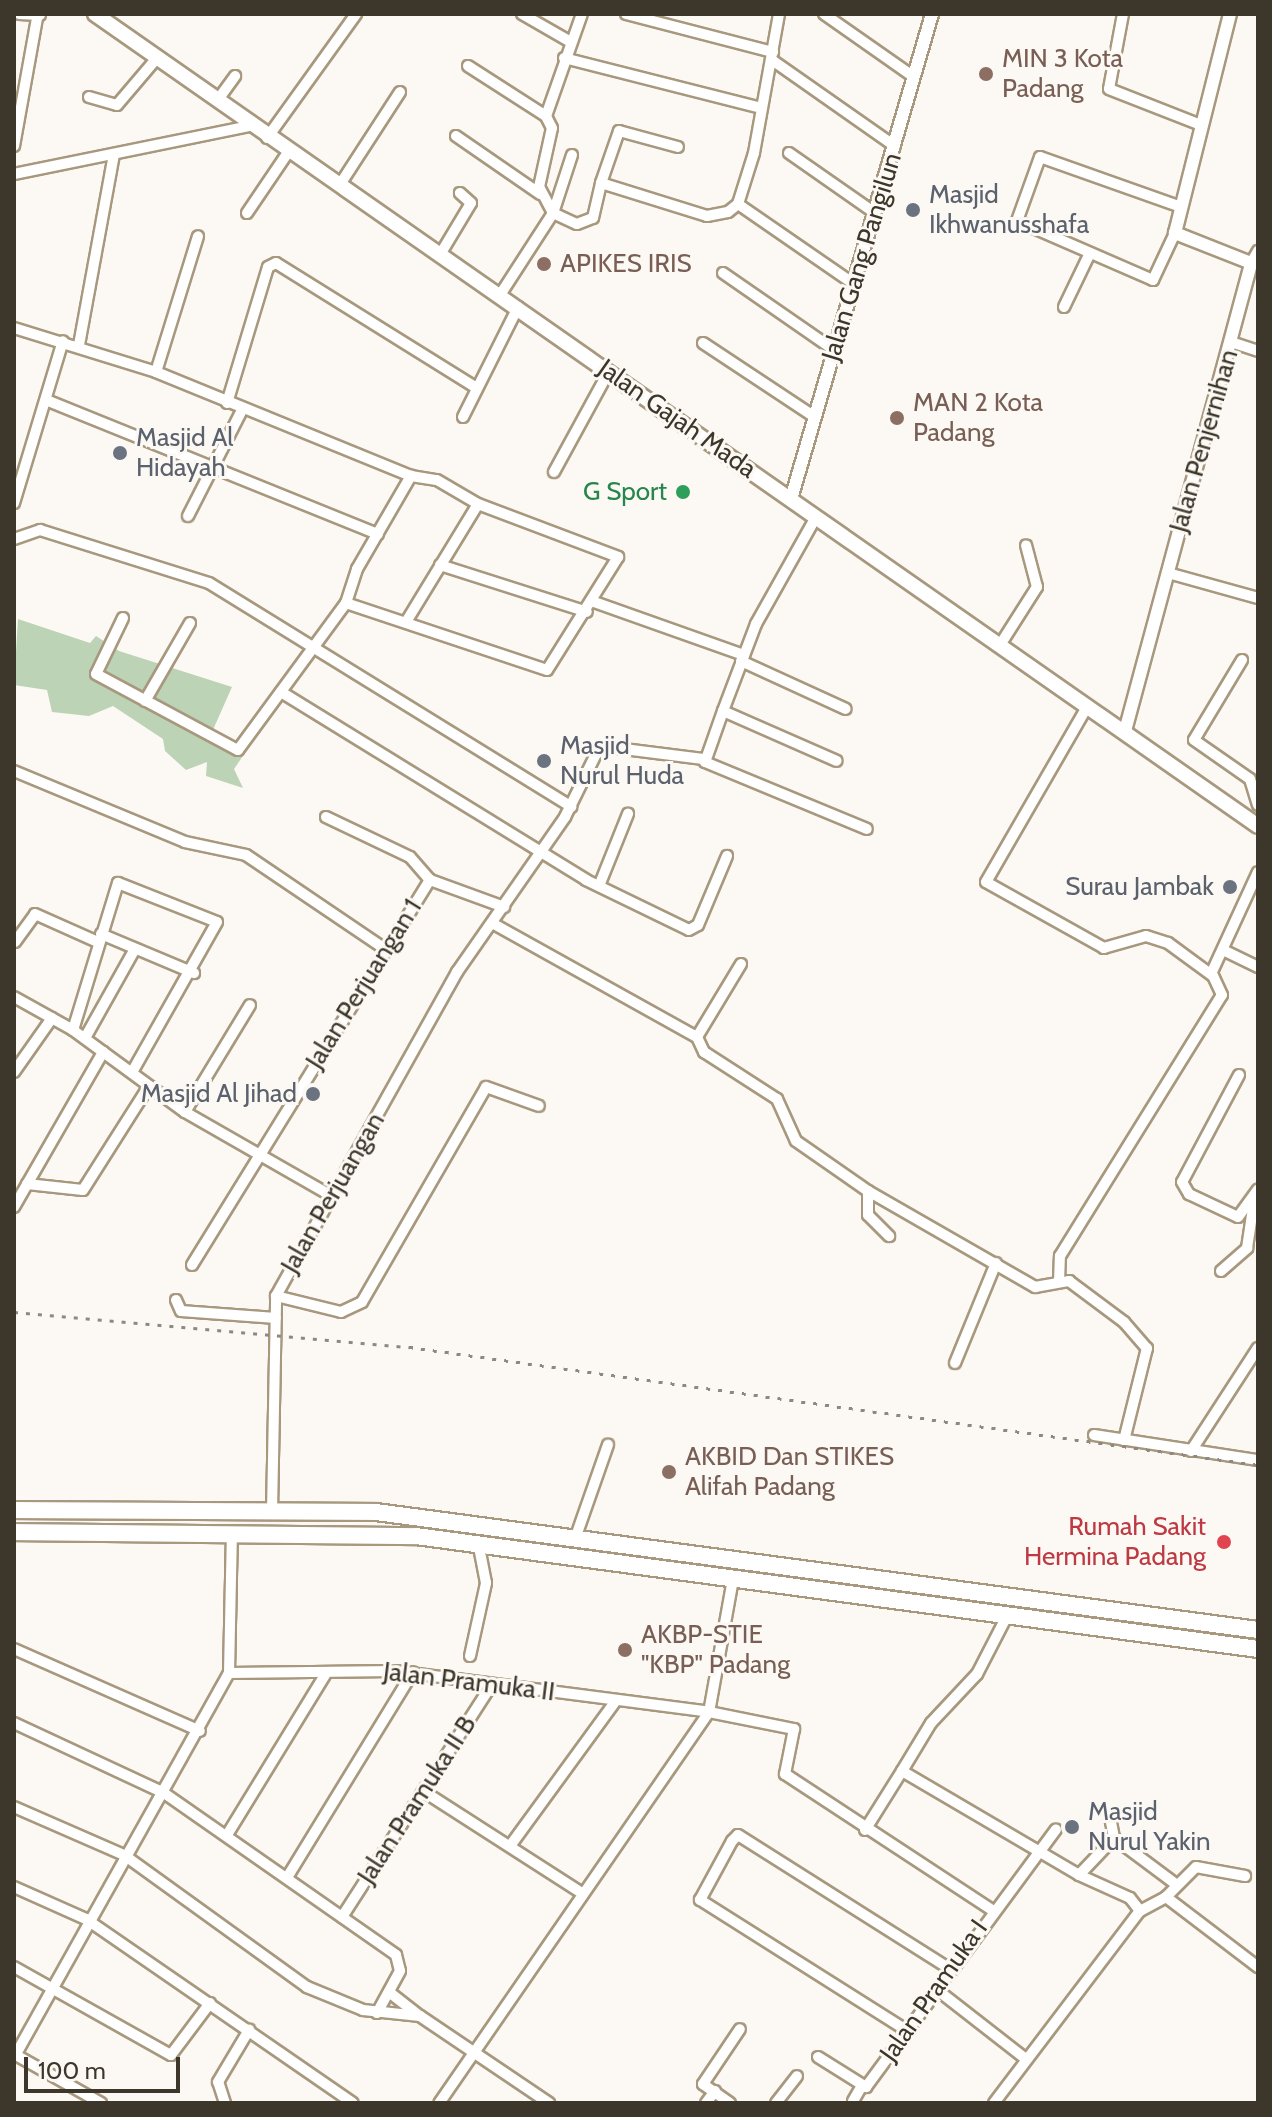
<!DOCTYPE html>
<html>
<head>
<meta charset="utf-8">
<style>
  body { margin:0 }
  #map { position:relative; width:1272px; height:2117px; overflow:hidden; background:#fcf9f4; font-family:Cabin,sans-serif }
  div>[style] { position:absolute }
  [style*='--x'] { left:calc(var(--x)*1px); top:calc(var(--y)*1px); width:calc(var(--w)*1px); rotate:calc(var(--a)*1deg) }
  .green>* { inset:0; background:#bcd3b5 }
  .roads { filter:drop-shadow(2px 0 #a7987e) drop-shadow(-2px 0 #a7987e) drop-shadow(0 2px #a7987e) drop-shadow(0 -2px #a7987e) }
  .minor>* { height:10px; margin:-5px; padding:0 5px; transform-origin:5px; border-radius:5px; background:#fff }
  .tertiary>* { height:12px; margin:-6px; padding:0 6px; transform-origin:6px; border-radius:6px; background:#fff }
  .secondary>* { height:14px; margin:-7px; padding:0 7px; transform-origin:7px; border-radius:7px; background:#fff }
  .primary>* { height:16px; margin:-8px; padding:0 8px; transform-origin:8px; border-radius:8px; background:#fff }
  .rail>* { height:3px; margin-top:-1.5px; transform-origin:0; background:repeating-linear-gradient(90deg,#8d8880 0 4px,transparent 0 12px) }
  .dots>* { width:22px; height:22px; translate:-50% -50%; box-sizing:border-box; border:4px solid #fcf9f4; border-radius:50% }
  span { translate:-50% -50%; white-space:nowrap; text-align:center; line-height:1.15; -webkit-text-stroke:6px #fcf9f4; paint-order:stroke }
  .education-label { font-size:26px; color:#785e54 }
  .left { translate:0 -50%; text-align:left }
  .worship-label { font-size:26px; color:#5b616d }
  .right { translate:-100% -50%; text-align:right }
  .street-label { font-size:26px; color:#3c362b }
  .leisure-label { font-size:26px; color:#27864d }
  .health-label { font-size:26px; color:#be3a42 }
  .frame { position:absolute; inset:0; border:16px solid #3c362b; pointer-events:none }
  .scale { position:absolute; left:24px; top:2057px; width:156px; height:36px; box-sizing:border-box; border:4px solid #3c362b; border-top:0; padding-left:10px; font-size:24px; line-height:28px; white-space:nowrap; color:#3c362b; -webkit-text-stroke:6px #fcf9f4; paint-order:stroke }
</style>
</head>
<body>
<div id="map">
  <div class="green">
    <i style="clip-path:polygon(18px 619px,90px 643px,96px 636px,119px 651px,232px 687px,212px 732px,247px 750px,234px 769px,243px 788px,206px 776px,207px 762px,186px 770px,165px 751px,163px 739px,113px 706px,89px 716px,52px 712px,47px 690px,14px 685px)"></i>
  </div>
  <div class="roads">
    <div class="minor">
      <i style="--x:19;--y:14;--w:21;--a:3"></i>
      <i style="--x:522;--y:14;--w:54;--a:29.9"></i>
      <i style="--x:626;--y:14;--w:152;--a:14.5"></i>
      <i style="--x:824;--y:14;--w:110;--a:35"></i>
      <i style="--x:1123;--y:14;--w:76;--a:100.6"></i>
      <i style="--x:1109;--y:89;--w:99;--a:21.4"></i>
      <i style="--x:564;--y:58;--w:199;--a:14.2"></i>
      <i style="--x:772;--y:60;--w:150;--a:35"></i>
      <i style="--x:468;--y:66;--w:93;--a:32.7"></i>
      <i style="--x:89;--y:97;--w:29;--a:16"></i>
      <i style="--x:117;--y:105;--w:62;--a:-49.6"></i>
      <i style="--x:217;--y:101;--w:31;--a:-54"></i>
      <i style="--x:456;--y:136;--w:102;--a:34.6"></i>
      <i style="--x:267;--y:138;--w:153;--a:-54.3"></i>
      <i style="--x:14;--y:146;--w:130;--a:-79.8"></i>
      <i style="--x:789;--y:153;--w:105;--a:34.9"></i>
      <i style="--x:572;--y:155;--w:61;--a:108.1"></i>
      <i style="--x:553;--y:213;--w:26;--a:25"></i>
      <i style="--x:577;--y:224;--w:17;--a:-21"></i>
      <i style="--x:593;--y:218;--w:36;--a:-77"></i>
      <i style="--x:601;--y:183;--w:111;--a:17.3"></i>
      <i style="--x:707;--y:216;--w:21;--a:-11"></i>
      <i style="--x:728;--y:212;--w:13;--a:-39"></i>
      <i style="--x:738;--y:204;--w:53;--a:-72.6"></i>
      <i style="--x:754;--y:153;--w:141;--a:-79.8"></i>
      <i style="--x:14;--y:174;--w:241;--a:-11.5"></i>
      <i style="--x:601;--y:183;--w:55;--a:-70.9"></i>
      <i style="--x:619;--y:131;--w:61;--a:15.2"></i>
      <i style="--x:339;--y:186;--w:112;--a:-57"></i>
      <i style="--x:738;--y:204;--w:141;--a:34.6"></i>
      <i style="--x:247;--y:213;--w:75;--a:-55.9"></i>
      <i style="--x:1175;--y:233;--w:52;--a:115.1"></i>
      <i style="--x:1153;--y:280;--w:148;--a:-156.5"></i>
      <i style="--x:1017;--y:221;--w:68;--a:-70.2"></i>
      <i style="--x:1040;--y:157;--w:146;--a:19.5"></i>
      <i style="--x:441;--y:253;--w:58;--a:-59"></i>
      <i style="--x:471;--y:203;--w:15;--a:-138"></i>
      <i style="--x:1251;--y:263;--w:14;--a:-60"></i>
      <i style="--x:723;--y:273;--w:135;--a:34.7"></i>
      <i style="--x:500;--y:295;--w:98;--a:-57.1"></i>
      <i style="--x:553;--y:213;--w:30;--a:-118"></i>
      <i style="--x:539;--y:187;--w:60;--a:-77.6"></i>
      <i style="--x:552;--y:128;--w:13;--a:-117"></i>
      <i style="--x:546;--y:116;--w:108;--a:-70.6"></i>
      <i style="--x:1064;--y:307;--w:58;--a:-64.3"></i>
      <i style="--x:14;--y:328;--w:149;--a:17.2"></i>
      <i style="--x:156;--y:372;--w:275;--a:22.2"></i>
      <i style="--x:1231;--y:342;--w:28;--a:18"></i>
      <i style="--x:703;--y:343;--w:134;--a:33.5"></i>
      <i style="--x:79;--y:345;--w:194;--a:-79.6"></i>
      <i style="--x:156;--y:372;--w:142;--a:-72.8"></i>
      <i style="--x:46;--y:400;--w:358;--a:22"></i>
      <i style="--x:227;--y:403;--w:142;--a:-73.2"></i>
      <i style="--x:268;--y:267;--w:9;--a:-27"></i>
      <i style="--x:276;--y:263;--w:234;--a:31.9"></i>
      <i style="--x:463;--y:417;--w:123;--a:-63.4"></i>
      <i style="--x:554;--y:472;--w:115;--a:-61.4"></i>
      <i style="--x:14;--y:503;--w:169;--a:-73.2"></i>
      <i style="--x:188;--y:516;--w:121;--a:-63"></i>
      <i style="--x:816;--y:517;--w:123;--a:119.3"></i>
      <i style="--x:756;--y:624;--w:93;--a:110.8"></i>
      <i style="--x:723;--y:711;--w:124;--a:23.7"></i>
      <i style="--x:14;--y:539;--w:28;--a:-19"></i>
      <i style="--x:40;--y:530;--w:177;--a:17.4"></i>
      <i style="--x:209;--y:583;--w:426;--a:31.7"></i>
      <i style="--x:440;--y:565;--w:154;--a:17.7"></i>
      <i style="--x:1168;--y:573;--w:93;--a:15.5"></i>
      <i style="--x:594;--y:602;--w:159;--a:19.5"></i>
      <i style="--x:123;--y:618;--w:62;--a:115.7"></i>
      <i style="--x:96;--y:674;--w:161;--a:28.2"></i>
      <i style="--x:238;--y:750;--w:182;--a:-53.7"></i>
      <i style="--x:346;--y:603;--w:36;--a:-72"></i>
      <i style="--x:357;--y:569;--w:108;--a:-59.9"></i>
      <i style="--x:411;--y:476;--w:26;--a:9"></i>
      <i style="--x:437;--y:480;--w:48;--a:30.3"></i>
      <i style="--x:478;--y:504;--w:150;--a:20.7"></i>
      <i style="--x:618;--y:557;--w:133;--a:122.1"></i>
      <i style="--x:547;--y:670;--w:212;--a:-161.6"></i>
      <i style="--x:406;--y:622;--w:138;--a:-58.6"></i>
      <i style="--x:1000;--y:645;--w:69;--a:-57.5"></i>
      <i style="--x:1037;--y:587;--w:43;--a:-104.7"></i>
      <i style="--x:1242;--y:660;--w:93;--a:121"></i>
      <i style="--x:1194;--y:740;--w:68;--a:34.9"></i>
      <i style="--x:1250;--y:779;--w:27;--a:73"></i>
      <i style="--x:741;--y:661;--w:115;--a:24.6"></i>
      <i style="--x:281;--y:692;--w:358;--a:31.6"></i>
      <i style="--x:586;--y:880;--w:114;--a:25.9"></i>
      <i style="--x:689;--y:930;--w:10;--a:-29"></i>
      <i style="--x:698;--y:925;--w:75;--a:-67.2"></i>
      <i style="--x:145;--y:701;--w:90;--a:-60"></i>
      <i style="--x:723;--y:711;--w:54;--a:109.4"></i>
      <i style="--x:705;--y:762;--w:175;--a:22.5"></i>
      <i style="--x:14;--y:771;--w:185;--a:22.5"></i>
      <i style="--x:185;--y:842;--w:62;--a:12"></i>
      <i style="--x:246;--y:855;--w:164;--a:34.1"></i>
      <i style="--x:326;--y:817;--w:93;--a:25.5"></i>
      <i style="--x:410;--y:857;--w:30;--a:49"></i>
      <i style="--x:599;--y:886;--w:78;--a:-68.1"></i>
      <i style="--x:492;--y:923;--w:235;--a:29.1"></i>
      <i style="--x:101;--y:934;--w:101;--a:22.8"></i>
      <i style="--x:15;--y:942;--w:34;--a:-54"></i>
      <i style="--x:35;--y:914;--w:69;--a:24"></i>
      <i style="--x:1223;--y:950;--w:39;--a:26"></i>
      <i style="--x:741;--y:964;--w:85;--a:121.1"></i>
      <i style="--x:697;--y:1037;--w:17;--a:65"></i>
      <i style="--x:704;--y:1052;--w:87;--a:32.8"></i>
      <i style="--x:777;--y:1099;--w:46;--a:65.7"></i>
      <i style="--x:796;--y:1141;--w:88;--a:34.8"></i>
      <i style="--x:868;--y:1191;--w:193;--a:29.9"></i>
      <i style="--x:1035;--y:1287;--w:35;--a:-10"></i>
      <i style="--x:1069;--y:1281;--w:69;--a:36.7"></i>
      <i style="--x:1124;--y:1322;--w:35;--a:49"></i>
      <i style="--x:1147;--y:1348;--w:95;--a:104"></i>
      <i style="--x:1211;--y:974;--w:112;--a:-65.3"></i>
      <i style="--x:14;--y:997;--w:68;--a:29.2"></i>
      <i style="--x:73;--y:1030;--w:139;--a:36.2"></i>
      <i style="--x:185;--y:1112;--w:167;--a:29.8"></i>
      <i style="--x:73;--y:1030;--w:154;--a:-73"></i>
      <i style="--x:118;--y:883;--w:106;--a:21.5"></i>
      <i style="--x:217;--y:922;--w:172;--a:119.5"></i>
      <i style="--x:85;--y:1038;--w:102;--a:-60.7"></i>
      <i style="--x:14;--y:1072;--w:66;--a:-54.9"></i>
      <i style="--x:1239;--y:1075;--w:121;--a:118"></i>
      <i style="--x:1182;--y:1182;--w:14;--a:60"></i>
      <i style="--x:1189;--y:1194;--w:54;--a:25.1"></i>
      <i style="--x:1238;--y:1217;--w:34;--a:-54"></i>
      <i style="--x:185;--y:1112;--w:125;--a:-58.7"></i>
      <i style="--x:27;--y:1184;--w:56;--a:6.1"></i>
      <i style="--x:83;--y:1190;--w:123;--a:-57.6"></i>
      <i style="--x:868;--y:1191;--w:24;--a:90"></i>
      <i style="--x:868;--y:1215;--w:30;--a:45"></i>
      <i style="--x:14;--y:1207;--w:179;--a:-60.1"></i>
      <i style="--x:192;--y:1265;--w:453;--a:-58.3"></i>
      <i style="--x:430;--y:880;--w:79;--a:20"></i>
      <i style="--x:1221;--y:1271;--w:35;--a:-41"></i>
      <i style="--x:1247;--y:1248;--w:54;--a:-81.4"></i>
      <i style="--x:1059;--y:1282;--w:26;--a:-88"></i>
      <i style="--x:1060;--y:1256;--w:307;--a:-58.2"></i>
      <i style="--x:1222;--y:995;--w:21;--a:-115"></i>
      <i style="--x:1213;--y:976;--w:56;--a:-143.7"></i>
      <i style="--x:1168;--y:943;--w:23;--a:-162"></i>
      <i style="--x:1146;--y:936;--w:44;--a:164.1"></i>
      <i style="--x:1104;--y:948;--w:135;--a:-150.8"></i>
      <i style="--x:986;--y:882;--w:204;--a:-60"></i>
      <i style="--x:276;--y:1296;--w:67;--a:13.8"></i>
      <i style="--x:341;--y:1312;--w:23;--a:-25"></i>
      <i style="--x:362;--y:1302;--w:248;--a:-60"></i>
      <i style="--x:486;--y:1087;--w:56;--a:19.7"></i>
      <i style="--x:176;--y:1300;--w:12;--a:66"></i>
      <i style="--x:181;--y:1311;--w:95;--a:4.2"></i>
      <i style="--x:955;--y:1363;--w:108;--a:-67.7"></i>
      <i style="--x:1094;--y:1435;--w:166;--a:8.7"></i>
      <i style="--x:1191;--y:1451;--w:123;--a:-57"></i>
      <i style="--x:272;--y:1512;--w:216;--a:-88.9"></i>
      <i style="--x:276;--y:1296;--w:371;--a:-60.8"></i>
      <i style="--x:457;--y:972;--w:189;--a:-55.1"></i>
      <i style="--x:565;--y:817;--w:79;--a:-63.8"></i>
      <i style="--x:600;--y:746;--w:104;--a:7.2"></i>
      <i style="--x:575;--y:1539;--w:100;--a:-70.7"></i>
      <i style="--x:733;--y:1579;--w:135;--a:100.2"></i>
      <i style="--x:709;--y:1712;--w:87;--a:11.3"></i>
      <i style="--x:794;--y:1729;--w:46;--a:101.3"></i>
      <i style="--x:785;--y:1774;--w:248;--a:33.3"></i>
      <i style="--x:1008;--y:1614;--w:68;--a:117.3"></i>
      <i style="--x:977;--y:1674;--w:67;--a:133.2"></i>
      <i style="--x:931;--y:1723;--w:56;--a:121.1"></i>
      <i style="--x:902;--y:1771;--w:205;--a:30.4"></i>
      <i style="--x:1079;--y:1875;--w:51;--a:-46.6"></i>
      <i style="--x:14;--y:1649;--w:203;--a:23.8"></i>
      <i style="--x:470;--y:1656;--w:75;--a:-77.6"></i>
      <i style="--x:486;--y:1583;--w:42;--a:-101"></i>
      <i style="--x:229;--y:1673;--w:166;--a:-0.7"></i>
      <i style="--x:395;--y:1671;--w:317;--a:7.4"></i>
      <i style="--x:709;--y:1712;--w:475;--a:124.6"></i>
      <i style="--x:14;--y:1723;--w:166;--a:25"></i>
      <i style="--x:164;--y:1793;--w:283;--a:34.9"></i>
      <i style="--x:396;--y:1955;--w:16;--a:76"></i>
      <i style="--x:400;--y:1971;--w:48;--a:118.7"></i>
      <i style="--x:423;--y:1791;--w:185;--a:32.7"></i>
      <i style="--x:14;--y:1807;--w:120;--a:23.6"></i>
      <i style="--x:124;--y:1855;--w:226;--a:35.8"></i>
      <i style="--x:307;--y:1987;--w:61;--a:22.3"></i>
      <i style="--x:363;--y:2010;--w:57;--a:6"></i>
      <i style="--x:420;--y:2016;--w:156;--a:34"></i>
      <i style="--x:1110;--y:1817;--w:21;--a:79"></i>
      <i style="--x:1114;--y:1838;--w:74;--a:36.7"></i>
      <i style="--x:865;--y:1830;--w:70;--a:-57.9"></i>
      <i style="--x:227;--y:1835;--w:188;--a:-58.5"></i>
      <i style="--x:510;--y:1846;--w:178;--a:-53.9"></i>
      <i style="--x:1079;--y:1875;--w:56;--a:24.3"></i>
      <i style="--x:1130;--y:1898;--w:16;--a:52"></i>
      <i style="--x:288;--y:1876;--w:239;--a:-58.5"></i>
      <i style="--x:14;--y:1887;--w:79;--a:24"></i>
      <i style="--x:86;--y:1919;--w:324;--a:34.6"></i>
      <i style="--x:1166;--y:1897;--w:116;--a:37.3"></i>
      <i style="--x:1166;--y:1897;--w:42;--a:-45"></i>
      <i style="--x:1196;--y:1867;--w:50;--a:10.4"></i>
      <i style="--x:342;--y:1917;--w:277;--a:-57.2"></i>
      <i style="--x:14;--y:1967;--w:180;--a:29.3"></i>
      <i style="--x:171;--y:2055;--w:65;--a:-53.1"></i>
      <i style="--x:936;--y:1989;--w:114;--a:37.9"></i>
      <i style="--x:389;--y:1992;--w:39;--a:38"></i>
      <i style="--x:906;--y:2030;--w:244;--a:-147.7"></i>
      <i style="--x:700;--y:1900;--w:67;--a:-61.5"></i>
      <i style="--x:732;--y:1841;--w:8;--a:-45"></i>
      <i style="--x:738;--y:1835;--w:251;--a:32.3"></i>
      <i style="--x:14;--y:2054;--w:100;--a:29.4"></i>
      <i style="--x:16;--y:2054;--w:436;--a:-60.8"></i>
      <i style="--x:229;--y:1673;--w:141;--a:-88.8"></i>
      <i style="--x:818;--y:2057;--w:57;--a:32"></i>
      <i style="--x:866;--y:2087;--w:320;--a:-53.6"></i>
      <i style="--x:853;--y:2101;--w:14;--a:-60"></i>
      <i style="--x:225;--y:2103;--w:22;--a:-108"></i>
      <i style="--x:218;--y:2082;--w:61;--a:-59.2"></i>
      <i style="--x:706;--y:2103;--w:15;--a:-53"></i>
      <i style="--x:730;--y:2103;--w:33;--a:-145"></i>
      <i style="--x:703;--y:2084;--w:66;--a:-56.1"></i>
      <i style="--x:776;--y:2103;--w:34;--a:-52"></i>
      <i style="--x:994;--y:2103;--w:241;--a:-52.8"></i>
      <i style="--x:1140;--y:1911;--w:30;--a:-28"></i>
    </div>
    <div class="tertiary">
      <i style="--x:791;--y:499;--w:505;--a:-73.79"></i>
      <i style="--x:1125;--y:731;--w:485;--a:-74.9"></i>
      <i style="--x:1251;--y:263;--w:82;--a:-158.5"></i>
      <i style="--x:1175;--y:233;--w:226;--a:-75.9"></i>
    </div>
    <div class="secondary">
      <i style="--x:95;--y:14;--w:1418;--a:34.92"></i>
    </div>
    <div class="primary">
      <i style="--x:14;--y:1510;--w:362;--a:0.3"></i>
      <i style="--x:376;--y:1512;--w:890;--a:7.62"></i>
      <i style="--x:14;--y:1532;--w:402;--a:0.6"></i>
      <i style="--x:416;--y:1536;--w:850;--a:7.64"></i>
    </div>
  </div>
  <div class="rail">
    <i style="--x:14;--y:1312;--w:397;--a:5.1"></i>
    <i style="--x:409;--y:1347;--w:857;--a:7.91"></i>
  </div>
  <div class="dots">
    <i style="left:986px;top:74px;background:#8d6e63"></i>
    <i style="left:913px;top:210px;background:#6b7280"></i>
    <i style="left:544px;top:264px;background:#8d6e63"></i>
    <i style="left:897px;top:418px;background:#8d6e63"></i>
    <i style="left:120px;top:453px;background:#6b7280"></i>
    <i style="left:683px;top:492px;background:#2e9e5b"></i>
    <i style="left:544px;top:761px;background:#6b7280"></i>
    <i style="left:1230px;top:887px;background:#6b7280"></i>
    <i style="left:313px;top:1094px;background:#6b7280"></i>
    <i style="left:669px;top:1472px;background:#8d6e63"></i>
    <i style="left:1224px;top:1542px;background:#e0444e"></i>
    <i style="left:625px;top:1650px;background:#8d6e63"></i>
    <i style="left:1072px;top:1827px;background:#6b7280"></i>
  </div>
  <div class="education-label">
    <span class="left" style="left:1002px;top:74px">MIN 3 Kota<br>Padang</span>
    <span class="left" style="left:560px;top:264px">APIKES IRIS</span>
    <span class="left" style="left:913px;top:418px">MAN 2 Kota<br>Padang</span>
    <span class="left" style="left:685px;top:1472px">AKBID Dan STIKES<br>Alifah Padang</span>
    <span class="left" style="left:641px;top:1650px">AKBP-STIE<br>"KBP" Padang</span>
  </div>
  <div class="worship-label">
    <span class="left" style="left:929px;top:210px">Masjid<br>Ikhwanusshafa</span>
    <span class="left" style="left:136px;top:453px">Masjid Al<br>Hidayah</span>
    <span class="left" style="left:560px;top:761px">Masjid<br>Nurul Huda</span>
    <span class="right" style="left:1214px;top:887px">Surau Jambak</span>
    <span class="right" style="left:297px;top:1094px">Masjid Al Jihad</span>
    <span class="left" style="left:1088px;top:1827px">Masjid<br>Nurul Yakin</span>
  </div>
  <div class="street-label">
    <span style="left:862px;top:257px;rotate:-73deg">Jalan Gang Pangilun</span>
    <span style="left:677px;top:419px;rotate:35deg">Jalan Gajah Mada</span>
    <span style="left:1204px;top:441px;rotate:-74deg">Jalan Penjernihan</span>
    <span style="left:364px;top:984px;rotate:-58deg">Jalan Perjuangan 1</span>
    <span style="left:333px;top:1193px;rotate:-60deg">Jalan Perjuangan</span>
    <span style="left:469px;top:1682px;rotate:7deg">Jalan Pramuka II</span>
    <span style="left:417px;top:1800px;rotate:-57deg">Jalan Pramuka II B</span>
    <span style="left:934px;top:1991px;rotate:-55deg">Jalan Pramuka I</span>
  </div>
  <div class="leisure-label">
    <span class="right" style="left:667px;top:492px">G Sport</span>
  </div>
  <div class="health-label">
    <span class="right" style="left:1206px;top:1542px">Rumah Sakit<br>Hermina Padang</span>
  </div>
  <div class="frame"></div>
  <div class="scale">100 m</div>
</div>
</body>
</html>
